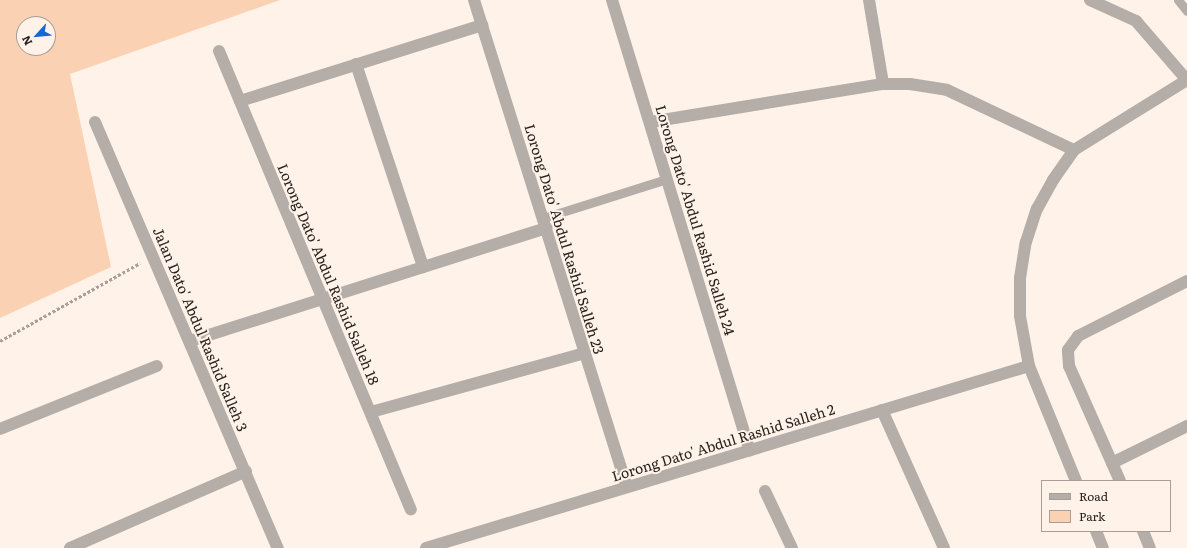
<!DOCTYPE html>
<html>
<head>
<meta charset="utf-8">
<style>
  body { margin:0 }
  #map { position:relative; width:1187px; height:548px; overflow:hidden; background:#fff2e9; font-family:Literata,serif }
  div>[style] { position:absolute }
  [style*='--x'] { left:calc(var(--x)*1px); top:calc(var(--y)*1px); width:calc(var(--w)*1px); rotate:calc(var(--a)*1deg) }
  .green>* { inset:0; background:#fad1b2 }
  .path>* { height:2.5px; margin-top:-1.25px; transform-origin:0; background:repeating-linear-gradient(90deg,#aa9f98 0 3px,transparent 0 5px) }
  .service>* { height:9px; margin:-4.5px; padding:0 4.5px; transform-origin:4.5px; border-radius:4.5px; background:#b4ada8 }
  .minor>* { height:12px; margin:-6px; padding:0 6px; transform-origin:6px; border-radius:6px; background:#b4ada8 }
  span { translate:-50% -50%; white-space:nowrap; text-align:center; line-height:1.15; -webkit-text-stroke:4px #fff2e9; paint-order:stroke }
  .street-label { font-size:14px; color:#27211d }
  .legend { position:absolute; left:1041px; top:480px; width:130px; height:52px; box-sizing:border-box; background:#fff2e9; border:1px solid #a99e97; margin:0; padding:5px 7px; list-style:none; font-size:12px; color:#27211d }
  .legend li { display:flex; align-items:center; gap:8px; height:20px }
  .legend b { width:20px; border:1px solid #a99e97 }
  .north { position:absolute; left:16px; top:16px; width:40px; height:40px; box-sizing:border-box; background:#fff2e9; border:1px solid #a99e97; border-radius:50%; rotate:243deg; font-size:11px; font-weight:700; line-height:16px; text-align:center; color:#27211d }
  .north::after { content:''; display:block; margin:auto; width:14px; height:18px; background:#1669d3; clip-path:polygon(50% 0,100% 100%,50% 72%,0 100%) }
</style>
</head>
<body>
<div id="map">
  <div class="green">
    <i style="clip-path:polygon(evenodd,0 0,280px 0,70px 74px,111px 267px,0 318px,0 0,24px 24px,48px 24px,48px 48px,24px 48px,24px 24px)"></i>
  </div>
  <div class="path">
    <i style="--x:0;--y:341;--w:160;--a:-29.1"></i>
  </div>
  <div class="service">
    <i style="--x:1178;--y:0;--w:14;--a:51"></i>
    <i style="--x:543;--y:218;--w:130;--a:-17.5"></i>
  </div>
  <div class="minor">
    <i style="--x:474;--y:0;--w:510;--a:72.56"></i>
    <i style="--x:612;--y:0;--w:471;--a:73"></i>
    <i style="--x:869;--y:0;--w:85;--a:80.5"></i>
    <i style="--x:1090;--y:0;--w:51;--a:24.5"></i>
    <i style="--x:1136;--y:21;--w:78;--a:49.2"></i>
    <i style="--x:219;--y:51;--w:497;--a:67.3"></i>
    <i style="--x:356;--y:64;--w:214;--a:71.7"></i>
    <i style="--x:240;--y:101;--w:254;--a:-17.4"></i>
    <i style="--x:95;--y:122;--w:464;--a:66.8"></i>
    <i style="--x:650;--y:122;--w:236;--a:-9.3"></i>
    <i style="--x:883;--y:84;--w:27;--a:0"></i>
    <i style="--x:910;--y:84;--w:37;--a:9"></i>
    <i style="--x:947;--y:90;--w:140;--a:25.3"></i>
    <i style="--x:190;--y:341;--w:374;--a:-17.6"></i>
    <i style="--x:882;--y:410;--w:151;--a:65.8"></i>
    <i style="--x:371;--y:412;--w:222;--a:-15.4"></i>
    <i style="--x:0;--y:429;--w:169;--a:-21.9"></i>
    <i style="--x:1112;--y:463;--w:84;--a:-26.3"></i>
    <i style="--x:1076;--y:481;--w:124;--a:-112.2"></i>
    <i style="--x:1029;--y:366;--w:51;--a:-100.2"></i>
    <i style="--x:1020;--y:316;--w:38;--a:-90"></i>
    <i style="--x:1020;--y:278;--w:36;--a:-81"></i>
    <i style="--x:1026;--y:242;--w:35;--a:-72"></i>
    <i style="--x:1037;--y:209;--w:33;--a:-61"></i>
    <i style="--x:1053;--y:180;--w:37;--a:-55"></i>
    <i style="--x:1074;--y:150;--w:133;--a:-31.8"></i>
    <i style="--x:1120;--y:481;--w:126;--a:-113.9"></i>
    <i style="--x:1069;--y:366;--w:16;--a:-94"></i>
    <i style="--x:1068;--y:350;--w:17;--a:-54"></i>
    <i style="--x:1078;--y:336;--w:122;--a:-26.8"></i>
    <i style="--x:765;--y:491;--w:63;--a:64.7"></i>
    <i style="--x:1096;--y:531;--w:18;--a:68"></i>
    <i style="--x:1143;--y:531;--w:18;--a:68"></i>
    <i style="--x:70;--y:548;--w:192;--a:-23.6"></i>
    <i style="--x:426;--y:548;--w:630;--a:-16.8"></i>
  </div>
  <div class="street-label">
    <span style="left:696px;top:220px;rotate:73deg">Lorong Dato' Abdul Rashid Salleh 24</span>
    <span style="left:565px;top:239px;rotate:73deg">Lorong Dato' Abdul Rashid Salleh 23</span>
    <span style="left:329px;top:274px;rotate:67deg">Lorong Dato' Abdul Rashid Salleh 18</span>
    <span style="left:201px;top:329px;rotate:67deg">Jalan Dato' Abdul Rashid Salleh 3</span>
    <span style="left:723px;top:442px;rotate:-17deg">Lorong Dato' Abdul Rashid Salleh 2</span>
  </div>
  <ul class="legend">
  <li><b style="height:5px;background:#b4ada8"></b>Road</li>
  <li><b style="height:11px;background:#fad1b2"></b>Park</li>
  </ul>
  <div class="north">N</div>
</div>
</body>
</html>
